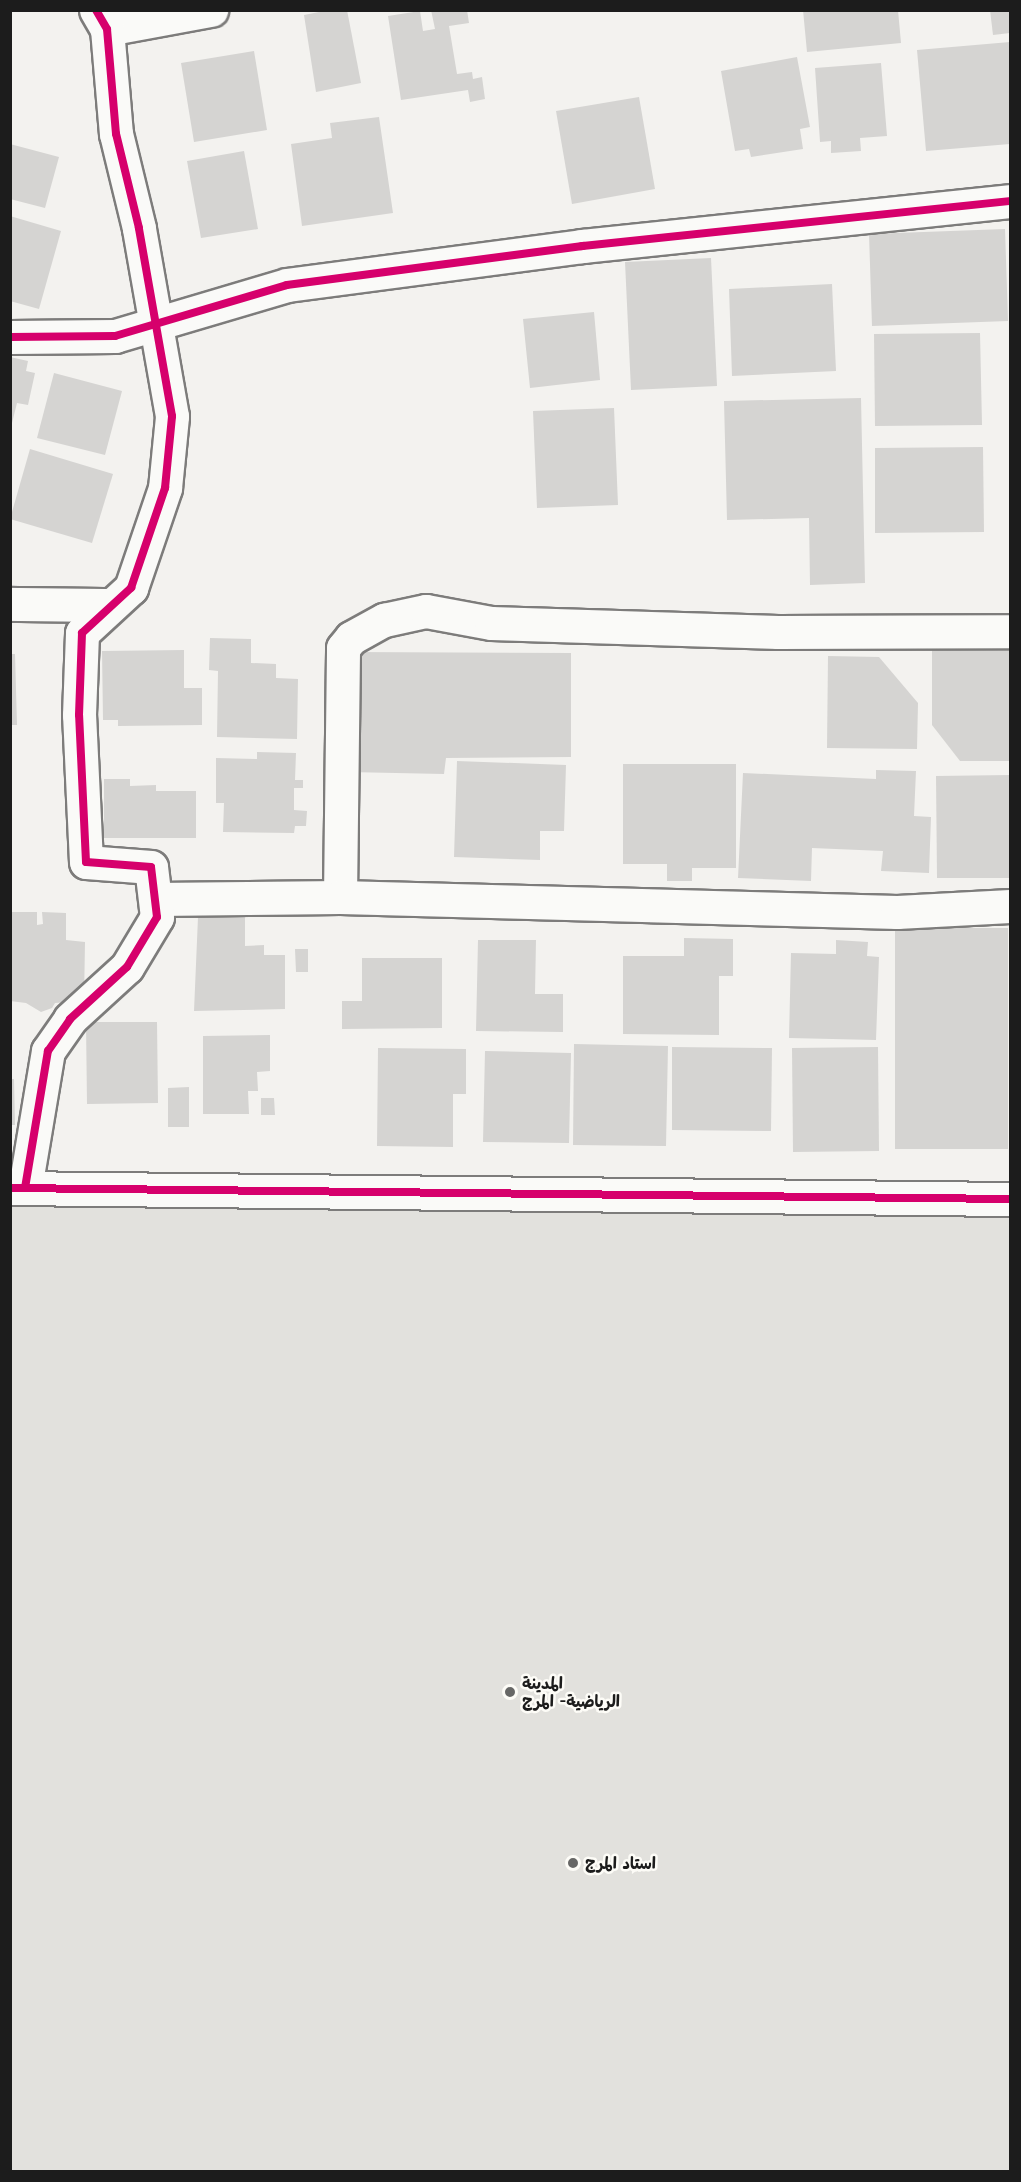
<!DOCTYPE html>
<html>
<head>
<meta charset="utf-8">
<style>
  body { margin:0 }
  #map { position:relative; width:1021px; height:2182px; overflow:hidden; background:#f3f2ef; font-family:Mali,"Playpen Sans Arabic",sans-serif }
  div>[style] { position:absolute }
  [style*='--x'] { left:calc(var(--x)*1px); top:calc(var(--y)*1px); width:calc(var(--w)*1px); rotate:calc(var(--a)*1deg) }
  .green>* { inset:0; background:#e2e1dd }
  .building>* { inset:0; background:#d5d4d2 }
  .roads { filter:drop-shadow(2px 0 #7d7c7b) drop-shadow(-2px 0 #7d7c7b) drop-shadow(0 2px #7d7c7b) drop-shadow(0 -2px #7d7c7b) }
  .minor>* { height:33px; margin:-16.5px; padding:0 16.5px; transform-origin:16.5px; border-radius:16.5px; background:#fafaf8 }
  .cycleway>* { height:8px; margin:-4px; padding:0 4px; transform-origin:4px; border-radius:4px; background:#d6006c }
  .dots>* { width:16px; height:16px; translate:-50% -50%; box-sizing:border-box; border:3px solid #fdfcf7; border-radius:50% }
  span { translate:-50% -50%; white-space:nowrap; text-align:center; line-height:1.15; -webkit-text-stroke:5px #fdfcf7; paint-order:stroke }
  .poi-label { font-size:16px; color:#1c1c1c; font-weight:700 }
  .left { translate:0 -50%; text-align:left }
  .frame { position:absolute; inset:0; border:12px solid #1c1c1c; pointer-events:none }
</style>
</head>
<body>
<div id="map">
  <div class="green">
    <i style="clip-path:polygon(10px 1198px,1010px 1213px,1010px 2171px,11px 2171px)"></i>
  </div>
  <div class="building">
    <i style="clip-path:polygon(329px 10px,347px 10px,361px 83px,316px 92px,304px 15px)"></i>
    <i style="clip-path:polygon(431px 10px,467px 10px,469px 23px,449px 26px,457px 74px,472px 72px,473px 79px,482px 77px,485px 99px,470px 102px,468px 90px,401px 100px,388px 16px,420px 11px,423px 31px,435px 29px)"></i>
    <i style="clip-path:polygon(803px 10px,898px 10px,901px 43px,807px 52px)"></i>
    <i style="clip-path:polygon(990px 10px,1010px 10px,1010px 33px,993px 35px)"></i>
    <i style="clip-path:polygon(1010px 42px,1010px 144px,926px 151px,917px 50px)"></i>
    <i style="clip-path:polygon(254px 51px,267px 130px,194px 142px,181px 63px)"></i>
    <i style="clip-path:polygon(797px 57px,810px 127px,800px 129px,803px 149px,751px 157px,749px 149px,735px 151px,721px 71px)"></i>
    <i style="clip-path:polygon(881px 63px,887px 136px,860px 138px,861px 151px,831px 153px,831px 141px,820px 142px,815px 68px)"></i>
    <i style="clip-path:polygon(639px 97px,655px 189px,572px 204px,556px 111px)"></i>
    <i style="clip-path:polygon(379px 117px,393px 213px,302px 226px,291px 144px,332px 138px,330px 123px)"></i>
    <i style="clip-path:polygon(10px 144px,59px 157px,45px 208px,10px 199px)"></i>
    <i style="clip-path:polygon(244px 151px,258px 229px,201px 238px,187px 161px)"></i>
    <i style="clip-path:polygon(10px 216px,61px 231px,39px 309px,10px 301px)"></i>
    <i style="clip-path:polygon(1005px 229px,1008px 321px,872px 326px,869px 234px)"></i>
    <i style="clip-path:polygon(711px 258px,717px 386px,631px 390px,625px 262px)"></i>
    <i style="clip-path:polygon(832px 284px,836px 371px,732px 376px,729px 289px)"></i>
    <i style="clip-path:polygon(594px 312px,600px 380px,530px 388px,523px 319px)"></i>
    <i style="clip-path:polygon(980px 333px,982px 425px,875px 426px,874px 334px)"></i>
    <i style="clip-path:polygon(10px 357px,28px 361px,26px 371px,35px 373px,28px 405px,17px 403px,11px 427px)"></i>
    <i style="clip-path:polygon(54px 373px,122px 391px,105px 455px,37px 438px)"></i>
    <i style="clip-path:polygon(861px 398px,865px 583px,810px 585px,809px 518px,727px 520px,724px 401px)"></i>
    <i style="clip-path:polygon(614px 408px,618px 505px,537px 508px,533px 411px)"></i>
    <i style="clip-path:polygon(983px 447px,984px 532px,875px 533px,875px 448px)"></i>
    <i style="clip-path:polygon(30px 449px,113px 474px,92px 543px,10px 519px)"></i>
    <i style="clip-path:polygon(210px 638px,251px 639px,251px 663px,276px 664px,276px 678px,298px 679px,297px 739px,217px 737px,218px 671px,209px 670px)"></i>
    <i style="clip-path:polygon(932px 643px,1010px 643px,1010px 761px,960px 761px,932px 725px)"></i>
    <i style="clip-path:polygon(184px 650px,184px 688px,202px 688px,202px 725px,118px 726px,118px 720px,103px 720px,102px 651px)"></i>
    <i style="clip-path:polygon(350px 652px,571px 653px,571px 757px,446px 758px,444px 774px,348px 772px)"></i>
    <i style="clip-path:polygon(10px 654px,15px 654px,17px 725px,10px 725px)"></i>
    <i style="clip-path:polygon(828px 656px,879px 657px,918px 703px,917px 749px,827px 748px)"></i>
    <i style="clip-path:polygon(257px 752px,296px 753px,295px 780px,303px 780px,303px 788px,294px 788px,294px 810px,307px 811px,306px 826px,295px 826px,294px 833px,223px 832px,224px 803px,216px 803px,216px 758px,257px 759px)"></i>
    <i style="clip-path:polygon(457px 761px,566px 765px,564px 831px,540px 831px,540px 860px,454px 857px)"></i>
    <i style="clip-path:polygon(623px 764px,736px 764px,736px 868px,692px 868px,692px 881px,667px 881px,667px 864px,623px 864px)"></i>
    <i style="clip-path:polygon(876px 770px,916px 771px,914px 816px,931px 817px,929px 873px,881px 871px,883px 851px,812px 848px,811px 881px,738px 878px,743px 773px,876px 779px)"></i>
    <i style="clip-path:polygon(1010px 775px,1010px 878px,937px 878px,936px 776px)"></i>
    <i style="clip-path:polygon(104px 779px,130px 779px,130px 786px,156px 785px,156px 791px,196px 791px,196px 838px,104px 838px)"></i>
    <i style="clip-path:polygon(10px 912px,37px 912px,37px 925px,43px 924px,42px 912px,66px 913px,66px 940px,85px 942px,84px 1001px,55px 1003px,52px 1008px,41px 1012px,26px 1003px,10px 1001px)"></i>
    <i style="clip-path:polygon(198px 917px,245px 917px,245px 946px,264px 945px,264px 955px,285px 955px,285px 1009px,194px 1011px)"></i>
    <i style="clip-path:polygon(895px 928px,1008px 928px,1008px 1149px,895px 1149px)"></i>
    <i style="clip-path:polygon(684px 938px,733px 939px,733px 976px,719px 976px,719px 1035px,623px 1034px,623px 956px,684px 956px)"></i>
    <i style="clip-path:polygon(478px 940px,536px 940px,535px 994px,563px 994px,563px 1032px,476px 1031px)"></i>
    <i style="clip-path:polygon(836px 940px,868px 942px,867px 956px,879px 957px,876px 1040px,789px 1038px,791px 953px,836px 954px)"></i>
    <i style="clip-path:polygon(295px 949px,308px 949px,308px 972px,296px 972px)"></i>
    <i style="clip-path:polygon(362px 958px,442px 958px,442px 1028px,342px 1029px,342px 1001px,362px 1001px)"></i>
    <i style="clip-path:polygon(86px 1022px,157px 1022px,158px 1103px,87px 1104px)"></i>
    <i style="clip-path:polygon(270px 1035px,270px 1071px,257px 1072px,258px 1091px,248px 1091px,249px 1114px,203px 1114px,203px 1036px)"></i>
    <i style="clip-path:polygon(574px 1044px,668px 1046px,666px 1146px,573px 1145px)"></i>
    <i style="clip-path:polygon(672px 1047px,772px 1048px,771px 1131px,672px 1130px)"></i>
    <i style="clip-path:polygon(878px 1047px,879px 1151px,793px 1152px,792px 1048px)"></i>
    <i style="clip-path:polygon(378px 1048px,466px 1049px,466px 1094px,453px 1094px,453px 1147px,377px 1146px)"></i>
    <i style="clip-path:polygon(485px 1051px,571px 1053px,569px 1143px,483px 1142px)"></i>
    <i style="clip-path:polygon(10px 1079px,14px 1079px,15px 1125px,10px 1125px)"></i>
    <i style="clip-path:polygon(189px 1087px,189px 1127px,168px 1127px,168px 1088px)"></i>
    <i style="clip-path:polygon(261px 1098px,274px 1098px,275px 1115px,261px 1115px)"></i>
  </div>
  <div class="roads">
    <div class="minor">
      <i style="--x:107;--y:29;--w:106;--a:-10.4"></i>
      <i style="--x:10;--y:337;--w:105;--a:-0.5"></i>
      <i style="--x:115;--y:336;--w:179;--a:-16.5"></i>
      <i style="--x:287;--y:285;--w:298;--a:-7.5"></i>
      <i style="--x:582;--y:246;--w:430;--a:-6"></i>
      <i style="--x:10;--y:604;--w:99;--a:0.6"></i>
      <i style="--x:340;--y:897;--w:249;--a:-89.3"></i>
      <i style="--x:343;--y:648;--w:13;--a:-51"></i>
      <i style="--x:351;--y:638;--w:38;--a:-29"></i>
      <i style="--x:384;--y:620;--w:43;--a:-12.1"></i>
      <i style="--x:426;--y:611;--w:66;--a:10.5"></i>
      <i style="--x:491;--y:623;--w:287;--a:1.8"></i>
      <i style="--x:778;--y:632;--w:232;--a:-0.2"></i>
      <i style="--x:156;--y:899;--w:184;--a:-0.6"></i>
      <i style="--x:340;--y:897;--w:557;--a:1.54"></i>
      <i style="--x:897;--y:912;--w:113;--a:-3"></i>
      <i style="--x:10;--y:1188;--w:1000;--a:0.63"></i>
      <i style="--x:25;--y:1188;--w:139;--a:-80.5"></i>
      <i style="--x:48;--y:1051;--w:39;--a:-55"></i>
      <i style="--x:70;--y:1019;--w:77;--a:-42.4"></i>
      <i style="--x:127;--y:967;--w:58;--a:-59"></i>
      <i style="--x:157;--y:917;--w:50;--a:-96.8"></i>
      <i style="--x:151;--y:867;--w:65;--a:-175.6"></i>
      <i style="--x:86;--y:862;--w:147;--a:-92.7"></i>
      <i style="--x:79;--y:715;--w:82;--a:-87.9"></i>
      <i style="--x:82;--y:633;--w:67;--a:-42.6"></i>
      <i style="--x:131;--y:588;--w:106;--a:-71.2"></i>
      <i style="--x:165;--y:488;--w:72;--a:-84.4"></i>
      <i style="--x:172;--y:416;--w:191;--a:-100"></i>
      <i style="--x:139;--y:228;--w:97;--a:-103.7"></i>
      <i style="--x:116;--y:134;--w:105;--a:-94.9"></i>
      <i style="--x:107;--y:29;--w:22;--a:-120"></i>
    </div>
  </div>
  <div class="cycleway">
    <i style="--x:10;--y:337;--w:105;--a:-0.5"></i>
    <i style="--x:115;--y:336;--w:179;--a:-16.5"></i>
    <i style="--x:287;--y:285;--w:298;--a:-7.5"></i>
    <i style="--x:582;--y:246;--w:430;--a:-6"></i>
    <i style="--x:10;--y:1188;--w:1000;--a:0.63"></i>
    <i style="--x:25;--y:1188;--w:139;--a:-80.5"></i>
    <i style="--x:48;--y:1051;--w:39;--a:-55"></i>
    <i style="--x:70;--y:1019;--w:77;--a:-42.4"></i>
    <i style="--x:127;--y:967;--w:58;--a:-59"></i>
    <i style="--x:157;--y:917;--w:50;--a:-96.8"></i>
    <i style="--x:151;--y:867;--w:65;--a:-175.6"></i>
    <i style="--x:86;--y:862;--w:147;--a:-92.7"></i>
    <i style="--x:79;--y:715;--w:82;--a:-87.9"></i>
    <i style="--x:82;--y:633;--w:67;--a:-42.6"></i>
    <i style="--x:131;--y:588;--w:106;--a:-71.2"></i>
    <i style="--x:165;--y:488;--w:72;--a:-84.4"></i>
    <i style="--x:172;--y:416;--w:191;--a:-100"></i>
    <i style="--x:139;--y:228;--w:97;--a:-103.7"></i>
    <i style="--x:116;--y:134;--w:105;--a:-94.9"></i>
    <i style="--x:107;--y:29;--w:22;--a:-120"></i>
  </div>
  <div class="dots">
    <i style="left:510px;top:1692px;background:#676766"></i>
    <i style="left:573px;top:1863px;background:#676766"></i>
  </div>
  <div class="poi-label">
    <span class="left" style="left:522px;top:1692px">المدينة<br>الرياضية- المرج</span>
    <span class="left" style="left:585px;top:1863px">استاد المرج</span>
  </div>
  <div class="frame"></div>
</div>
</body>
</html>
